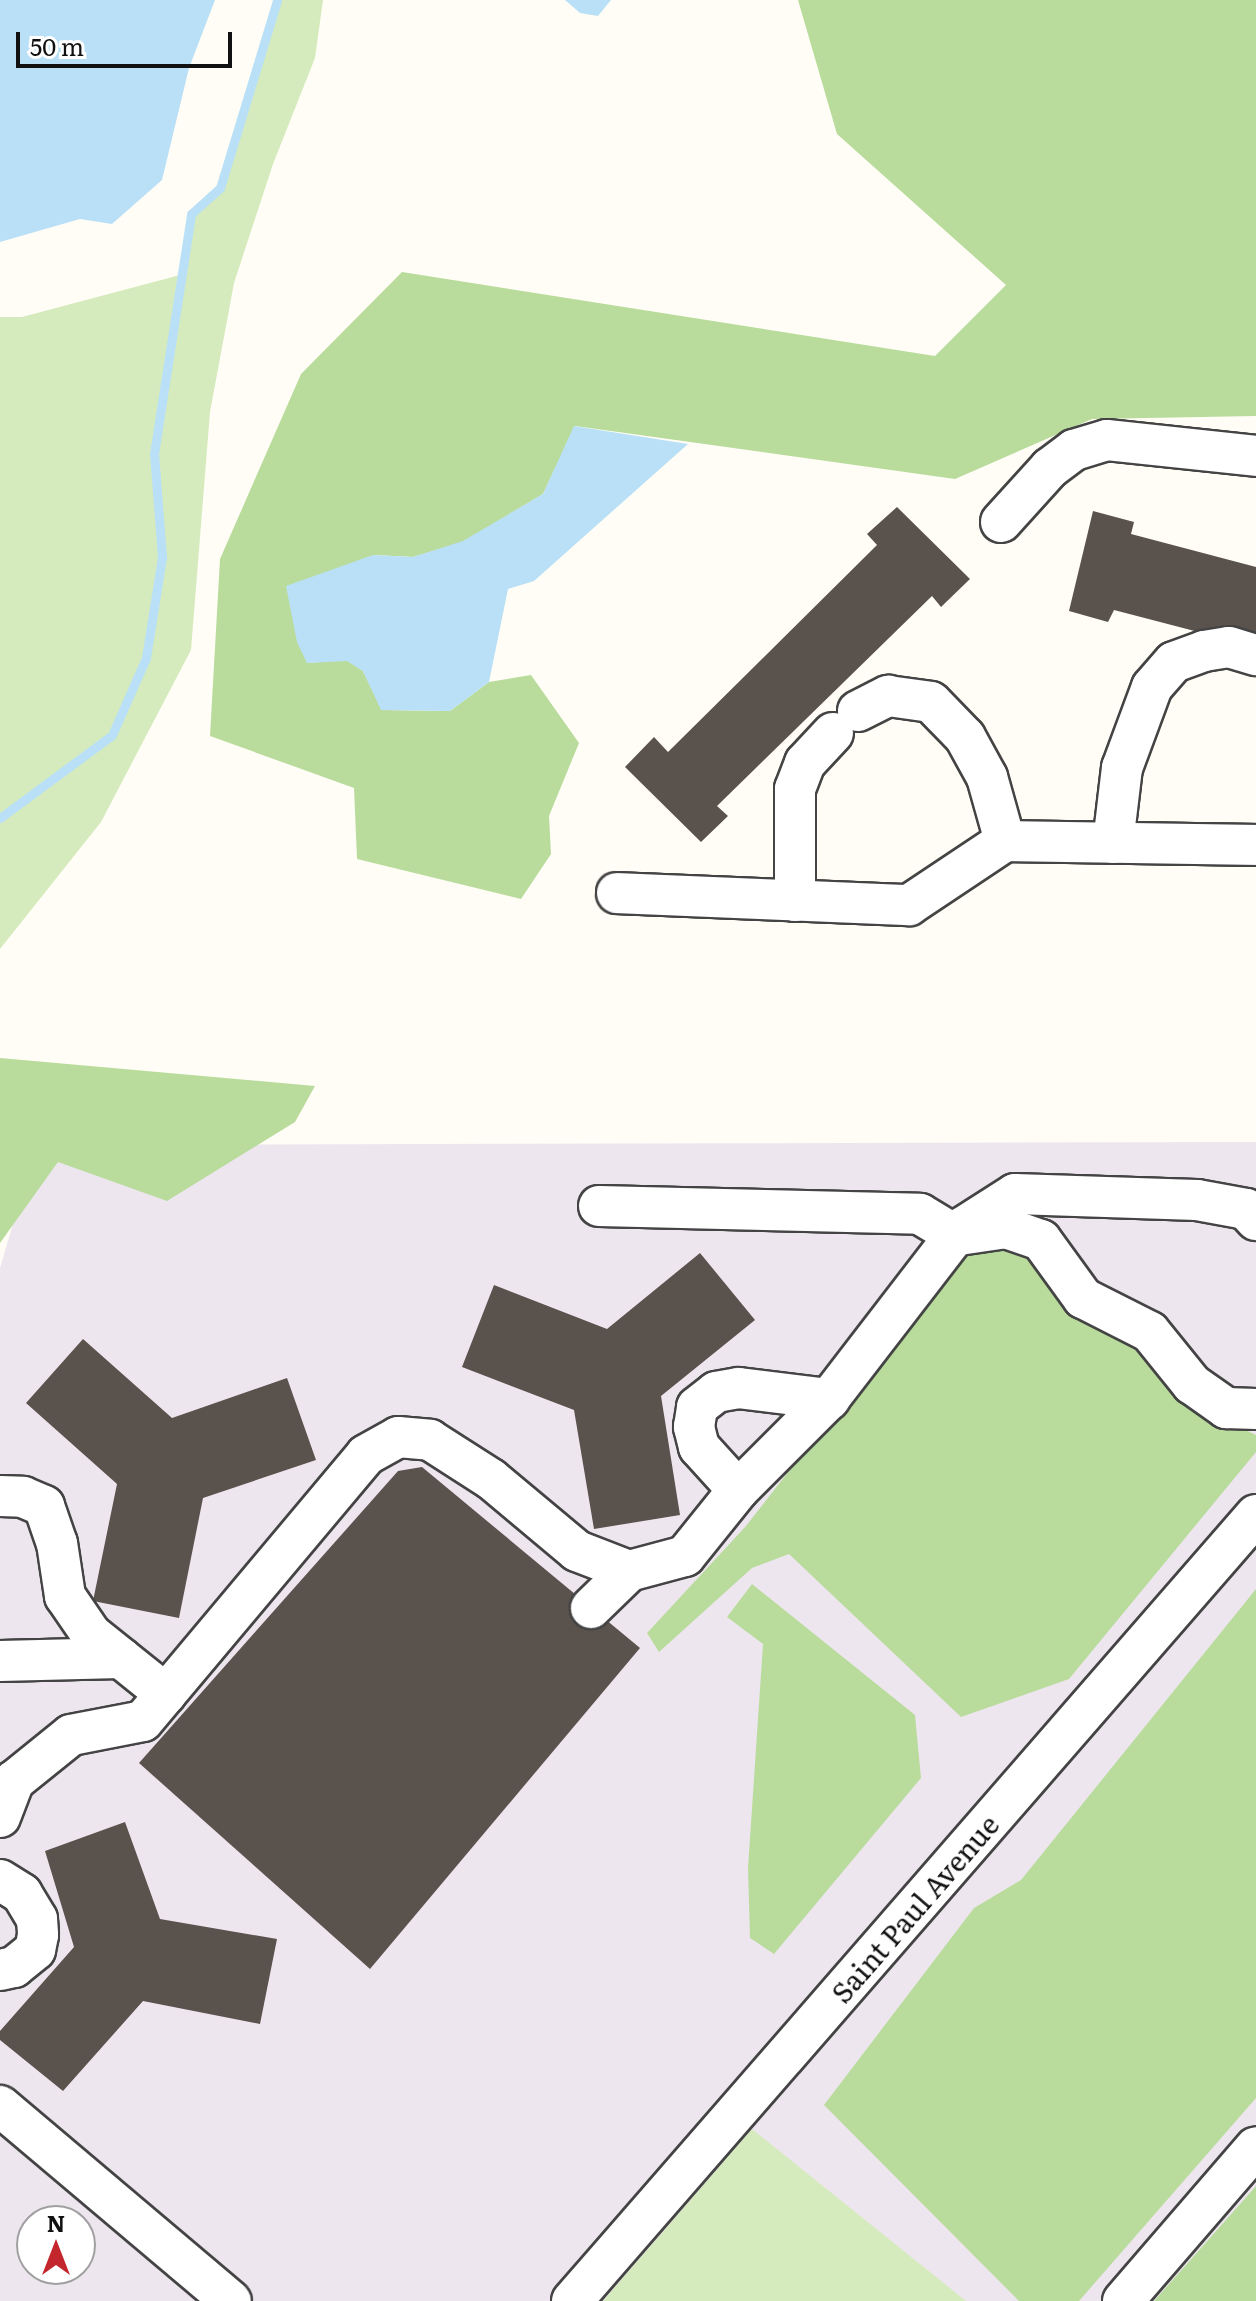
<!DOCTYPE html>
<html>
<head>
<meta charset="utf-8">
<style>
  body { margin:0 }
  #map { position:relative; width:1256px; height:2301px; overflow:hidden; background:#fffdf5; font-family:Literata,serif }
  div>[style] { position:absolute }
  [style*='--x'] { left:calc(var(--x)*1px); top:calc(var(--y)*1px); width:calc(var(--w)*1px); rotate:calc(var(--a)*1deg) }
  .industrial>* { inset:0; background:#eee6ef }
  .green>* { inset:0; background:#d5ebbd }
  .forest>* { inset:0; background:#b9dc9c }
  .water>* { inset:0; background:#b9e0f7 }
  .stream>* { height:9px; margin:-4.5px; padding:0 4.5px; transform-origin:4.5px; border-radius:4.5px; background:#b9e0f7 }
  .building>* { inset:0; background:#5a524d }
  .roads { filter:drop-shadow(2px 0 #444) drop-shadow(-2px 0 #444) drop-shadow(0 2px #444) drop-shadow(0 -2px #444) }
  .minor>* { height:40px; margin:-20px; padding:0 20px; transform-origin:20px; border-radius:20px; background:#fff }
  span { translate:-50% -50%; white-space:nowrap; text-align:center; line-height:1.15; -webkit-text-stroke:8px #fff; paint-order:stroke }
  .street-label { font-size:28px; color:#111 }
  .north { position:absolute; left:16px; top:2205px; width:80px; height:80px; box-sizing:border-box; background:#fff; border:2px solid #a0a0a0; border-radius:50%; rotate:0deg; font-size:22px; font-weight:700; line-height:32px; text-align:center; color:#111 }
  .north::after { content:''; display:block; margin:auto; width:28px; height:36px; background:#c4262e; clip-path:polygon(50% 0,100% 100%,50% 72%,0 100%) }
  .scale { position:absolute; left:16px; top:32px; width:216px; height:36px; box-sizing:border-box; border:4px solid #111; border-top:0; padding-left:10px; font-size:24px; line-height:28px; white-space:nowrap; color:#111; -webkit-text-stroke:6px #fff; paint-order:stroke }
</style>
</head>
<body>
<div id="map">
  <div class="industrial">
    <i style="clip-path:polygon(evenodd,1256px 1142px,1256px 2301px,0 2301px,0 1268px,36px 1145px,1256px 1142px,32px 2221px,80px 2221px,80px 2269px,32px 2269px,32px 2221px)"></i>
  </div>
  <div class="green">
    <i style="clip-path:polygon(277px 0,323px 0,315px 58px,273px 164px,234px 283px,210px 412px,191px 650px,101px 822px,0 949px,0 317px,22px 317px,180px 275px,191px 214px,220px 188px)"></i>
    <i style="clip-path:polygon(752px 2129px,966px 2301px,603px 2301px)"></i>
  </div>
  <div class="forest">
    <i style="clip-path:polygon(798px 0,1256px 0,1256px 416px,1092px 419px,955px 479px,575px 426px,543px 494px,463px 542px,413px 557px,373px 555px,307px 663px,347px 660px,363px 671px,382px 710px,450px 711px,489px 682px,531px 675px,579px 743px,549px 816px,551px 854px,521px 899px,357px 859px,354px 788px,210px 736px,220px 559px,301px 374px,402px 272px,935px 356px,1006px 285px,837px 134px)"></i>
    <i style="clip-path:polygon(0 1058px,315px 1086px,295px 1122px,167px 1201px,58px 1162px,0 1243px)"></i>
    <i style="clip-path:polygon(996px 1242px,1030px 1253px,1139px 1343px,1180px 1399px,1256px 1435px,1256px 1452px,1069px 1679px,961px 1717px,789px 1554px,752px 1568px,659px 1652px,647px 1633px,746px 1526px,961px 1250px)"></i>
    <i style="clip-path:polygon(752px 1584px,915px 1715px,921px 1778px,774px 1954px,750px 1938px,748px 1868px,763px 1644px,727px 1617px)"></i>
    <i style="clip-path:polygon(1256px 1589px,1256px 2098px,1079px 2301px,1019px 2301px,824px 2105px,974px 1908px,1021px 1880px)"></i>
    <i style="clip-path:polygon(1256px 2186px,1256px 2301px,1154px 2301px)"></i>
  </div>
  <div class="water">
    <i style="clip-path:polygon(0 0,215px 0,189px 68px,162px 180px,112px 224px,80px 219px,0 242px)"></i>
    <i style="clip-path:polygon(565px 0,611px 0,598px 16px,580px 13px)"></i>
    <i style="clip-path:polygon(574px 426px,688px 444px,534px 581px,508px 589px,489px 682px,450px 711px,381px 710px,363px 671px,347px 661px,307px 663px,297px 642px,286px 586px,373px 555px,413px 557px,463px 541px,543px 494px)"></i>
  </div>
  <div class="stream">
    <i style="--x:0;--y:818;--w:139;--a:-36.5"></i>
    <i style="--x:112;--y:735;--w:84;--a:-66.2"></i>
    <i style="--x:146;--y:658;--w:102;--a:-81"></i>
    <i style="--x:162;--y:557;--w:103;--a:-94.4"></i>
    <i style="--x:154;--y:454;--w:243;--a:-81.2"></i>
    <i style="--x:191;--y:214;--w:39;--a:-42"></i>
    <i style="--x:220;--y:188;--w:196;--a:-73.1"></i>
  </div>
  <div class="building">
    <i style="clip-path:polygon(897px 507px,970px 579px,941px 607px,932px 596px,717px 806px,728px 816px,701px 842px,625px 767px,654px 737px,668px 752px,877px 545px,867px 534px)"></i>
    <i style="clip-path:polygon(1093px 511px,1134px 522px,1131px 534px,1256px 567px,1256px 647px,1114px 610px,1108px 622px,1069px 611px)"></i>
    <i style="clip-path:polygon(700px 1253px,755px 1320px,661px 1396px,680px 1515px,594px 1529px,574px 1410px,462px 1367px,494px 1285px,607px 1329px)"></i>
    <i style="clip-path:polygon(83px 1339px,172px 1418px,287px 1378px,316px 1460px,203px 1498px,179px 1618px,93px 1601px,117px 1484px,26px 1403px)"></i>
    <i style="clip-path:polygon(422px 1467px,640px 1648px,370px 1969px,139px 1763px,398px 1471px)"></i>
    <i style="clip-path:polygon(125px 1822px,160px 1919px,277px 1939px,260px 2024px,143px 2001px,63px 2091px,0 2040px,0 2031px,74px 1947px,45px 1851px)"></i>
  </div>
  <div class="roads">
    <div class="minor">
      <i style="--x:1001;--y:522;--w:73;--a:-47.8"></i>
      <i style="--x:1050;--y:468;--w:30;--a:-37"></i>
      <i style="--x:1074;--y:450;--w:34;--a:-17"></i>
      <i style="--x:1107;--y:440;--w:150;--a:6.1"></i>
      <i style="--x:858;--y:711;--w:34;--a:-27"></i>
      <i style="--x:888;--y:696;--w:43;--a:7.9"></i>
      <i style="--x:931;--y:702;--w:49;--a:45.8"></i>
      <i style="--x:965;--y:737;--w:46;--a:61.2"></i>
      <i style="--x:987;--y:777;--w:66;--a:74.3"></i>
      <i style="--x:1113;--y:843;--w:76;--a:-83.2"></i>
      <i style="--x:1122;--y:768;--w:86;--a:-69.7"></i>
      <i style="--x:1152;--y:687;--w:33;--a:-49"></i>
      <i style="--x:1174;--y:662;--w:32;--a:-20"></i>
      <i style="--x:1204;--y:651;--w:25;--a:-9"></i>
      <i style="--x:1229;--y:647;--w:28;--a:17"></i>
      <i style="--x:617;--y:893;--w:292;--a:2.4"></i>
      <i style="--x:909;--y:905;--w:115;--a:-33.7"></i>
      <i style="--x:1005;--y:841;--w:251;--a:0.9"></i>
      <i style="--x:795;--y:901;--w:112;--a:-90"></i>
      <i style="--x:795;--y:789;--w:28;--a:-69"></i>
      <i style="--x:805;--y:763;--w:41;--a:-47"></i>
      <i style="--x:599;--y:1206;--w:321;--a:1.4"></i>
      <i style="--x:920;--y:1214;--w:41;--a:31"></i>
      <i style="--x:959;--y:1235;--w:48;--a:-8.5"></i>
      <i style="--x:1006;--y:1228;--w:37;--a:19"></i>
      <i style="--x:1041;--y:1240;--w:72;--a:54.1"></i>
      <i style="--x:1083;--y:1298;--w:75;--a:26.9"></i>
      <i style="--x:1150;--y:1332;--w:67;--a:51.1"></i>
      <i style="--x:1192;--y:1384;--w:42;--a:35.2"></i>
      <i style="--x:1226;--y:1408;--w:30;--a:2"></i>
      <i style="--x:738;--y:1490;--w:129;--a:-45"></i>
      <i style="--x:0;--y:1496;--w:23;--a:2"></i>
      <i style="--x:23;--y:1497;--w:23;--a:23"></i>
      <i style="--x:44;--y:1506;--w:39;--a:71"></i>
      <i style="--x:57;--y:1543;--w:54;--a:81.4"></i>
      <i style="--x:65;--y:1596;--w:46;--a:55.6"></i>
      <i style="--x:91;--y:1634;--w:96;--a:38.7"></i>
      <i style="--x:591;--y:1608;--w:53;--a:-44.2"></i>
      <i style="--x:0;--y:1661;--w:121;--a:-1.4"></i>
      <i style="--x:0;--y:1817;--w:39;--a:-69"></i>
      <i style="--x:14;--y:1781;--w:73;--a:-38.9"></i>
      <i style="--x:71;--y:1735;--w:73;--a:-11"></i>
      <i style="--x:143;--y:1721;--w:347;--a:-50"></i>
      <i style="--x:366;--y:1455;--w:37;--a:-29"></i>
      <i style="--x:398;--y:1437;--w:32;--a:5"></i>
      <i style="--x:430;--y:1440;--w:72;--a:32.6"></i>
      <i style="--x:491;--y:1479;--w:112;--a:39.9"></i>
      <i style="--x:577;--y:1551;--w:56;--a:21"></i>
      <i style="--x:629;--y:1571;--w:58;--a:-15"></i>
      <i style="--x:685;--y:1556;--w:85;--a:-51.2"></i>
      <i style="--x:738;--y:1490;--w:58;--a:-132.2"></i>
      <i style="--x:699;--y:1447;--w:21;--a:-104"></i>
      <i style="--x:694;--y:1427;--w:20;--a:-81"></i>
      <i style="--x:697;--y:1407;--w:24;--a:-38"></i>
      <i style="--x:716;--y:1392;--w:23;--a:-10"></i>
      <i style="--x:739;--y:1388;--w:91;--a:7"></i>
      <i style="--x:829;--y:1399;--w:215;--a:-52.4"></i>
      <i style="--x:960;--y:1229;--w:65;--a:-32.5"></i>
      <i style="--x:1015;--y:1194;--w:182;--a:1.9"></i>
      <i style="--x:1197;--y:1200;--w:50;--a:10.4"></i>
      <i style="--x:1246;--y:1209;--w:15;--a:48"></i>
      <i style="--x:0;--y:1880;--w:26;--a:32"></i>
      <i style="--x:22;--y:1894;--w:29;--a:59"></i>
      <i style="--x:37;--y:1919;--w:16;--a:86"></i>
      <i style="--x:38;--y:1935;--w:15;--a:101"></i>
      <i style="--x:35;--y:1950;--w:27;--a:141"></i>
      <i style="--x:14;--y:1967;--w:14;--a:168"></i>
      <i style="--x:0;--y:2106;--w:302;--a:40.2"></i>
      <i style="--x:572;--y:2301;--w:1042;--a:-48.97"></i>
      <i style="--x:1123;--y:2301;--w:203;--a:-49.2"></i>
    </div>
  </div>
  <div class="street-label">
    <span style="left:914px;top:1908px;rotate:-49deg">Saint Paul Avenue</span>
  </div>
  <div class="north">N</div>
  <div class="scale">50 m</div>
</div>
</body>
</html>
